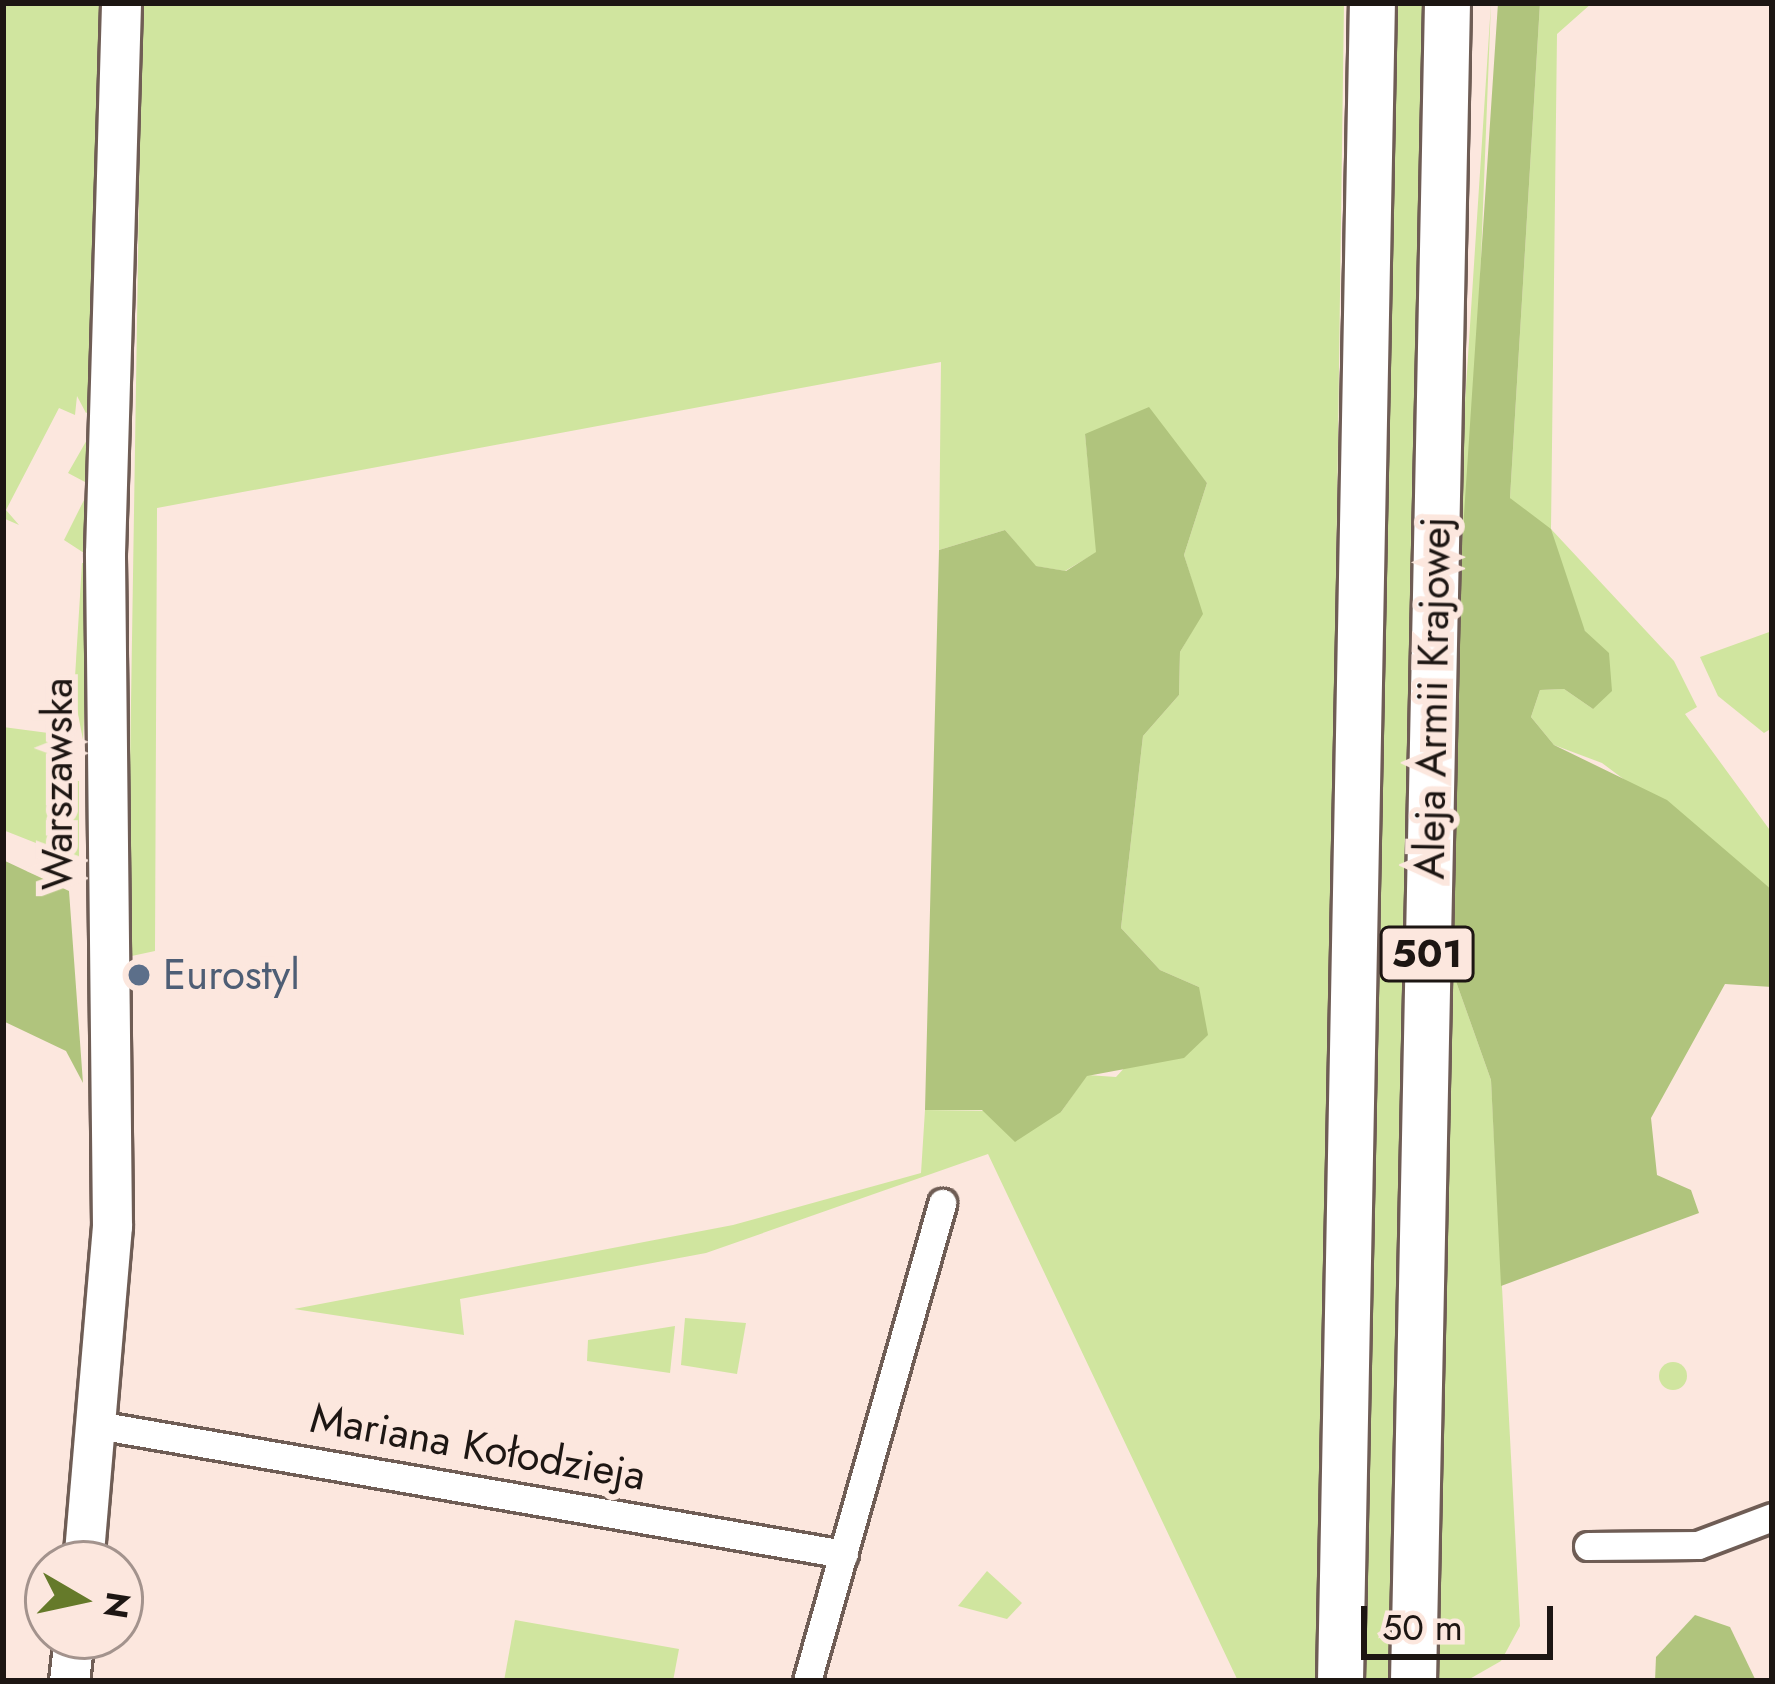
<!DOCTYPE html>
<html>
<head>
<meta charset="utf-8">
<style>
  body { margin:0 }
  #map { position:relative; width:1775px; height:1684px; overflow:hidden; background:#fce7de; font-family:Jost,sans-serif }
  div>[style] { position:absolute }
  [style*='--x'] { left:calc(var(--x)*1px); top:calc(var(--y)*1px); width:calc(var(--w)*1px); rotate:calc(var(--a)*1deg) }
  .green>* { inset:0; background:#d0e59f }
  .round { border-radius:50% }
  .forest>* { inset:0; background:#b0c47d }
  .roads { filter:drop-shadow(3px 0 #6f5d55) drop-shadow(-3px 0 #6f5d55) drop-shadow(0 3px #6f5d55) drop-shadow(0 -3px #6f5d55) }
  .street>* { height:27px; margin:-13.5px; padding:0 13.5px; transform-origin:13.5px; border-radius:13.5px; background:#fff }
  .secondary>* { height:39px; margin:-19.5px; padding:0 19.5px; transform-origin:19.5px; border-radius:19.5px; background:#fff }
  .primary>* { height:45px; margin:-22.5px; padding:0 22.5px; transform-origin:22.5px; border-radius:22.5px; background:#fff }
  .dots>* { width:33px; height:33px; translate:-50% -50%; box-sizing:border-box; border:6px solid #fce7de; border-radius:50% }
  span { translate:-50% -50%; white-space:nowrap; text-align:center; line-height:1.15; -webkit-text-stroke:12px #fce7de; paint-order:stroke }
  .shield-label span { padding:3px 9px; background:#fce7de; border:3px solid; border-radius:9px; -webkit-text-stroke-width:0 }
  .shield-label { font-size:39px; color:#1d1613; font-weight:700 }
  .street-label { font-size:42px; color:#1d1613 }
  .service-label { font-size:42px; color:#4e5e75 }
  .left { translate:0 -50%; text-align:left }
  .frame { position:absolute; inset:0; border:6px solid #1d1613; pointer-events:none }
  .north { position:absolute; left:24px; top:1540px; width:120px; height:120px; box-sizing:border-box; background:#fce7de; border:3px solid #a3938d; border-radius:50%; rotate:99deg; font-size:33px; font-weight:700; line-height:48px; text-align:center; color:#1d1613 }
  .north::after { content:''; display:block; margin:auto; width:42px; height:54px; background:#657a2a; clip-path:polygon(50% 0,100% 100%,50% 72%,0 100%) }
  .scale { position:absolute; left:1361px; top:1606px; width:192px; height:54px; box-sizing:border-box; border:6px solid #1d1613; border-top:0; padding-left:15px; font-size:36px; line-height:42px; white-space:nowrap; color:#1d1613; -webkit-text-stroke:9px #fce7de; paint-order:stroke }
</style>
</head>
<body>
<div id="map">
  <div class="green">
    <i style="clip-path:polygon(3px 3px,108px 3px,94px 409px,86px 413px,77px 396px,75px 415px,59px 408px,6px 510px,19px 525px,3px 518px)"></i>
    <i style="clip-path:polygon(142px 3px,1344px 3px,1321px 1681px,1238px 1681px,988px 1154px,706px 1253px,460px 1299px,464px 1335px,294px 1309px,733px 1225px,921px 1173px,925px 1110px,1061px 1112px,1087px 1075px,1116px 1077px,1199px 987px,1160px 970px,1121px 928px,1143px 736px,1179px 695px,1180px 652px,1202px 614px,1184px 555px,1207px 483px,1188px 461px,1085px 434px,1097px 552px,1065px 571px,1035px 566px,1005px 530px,939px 550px,941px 362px,157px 508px,155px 951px,127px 957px)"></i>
    <i style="clip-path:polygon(1387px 3px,1432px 3px,1396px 1681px,1358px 1681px)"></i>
    <i style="clip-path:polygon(1491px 3px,1453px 973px,1491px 1080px,1520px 1626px,1501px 1661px,1466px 1681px,1430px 1681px,1453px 587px)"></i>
    <i style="clip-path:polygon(1540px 3px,1592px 3px,1557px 34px,1551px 529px,1674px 661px,1697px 707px,1685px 714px,1772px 833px,1772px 890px,1602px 763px,1554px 745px,1531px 717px,1540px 690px,1564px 689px,1593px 709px,1585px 631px,1510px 498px)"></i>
    <i style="clip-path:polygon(88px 438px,93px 531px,84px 553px,64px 540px,85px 498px,85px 482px,68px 473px)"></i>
    <i style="clip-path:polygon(82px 563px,91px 563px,83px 740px,74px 693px)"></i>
    <i style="clip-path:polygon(1772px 631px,1772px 728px,1764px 733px,1718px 696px,1700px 657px)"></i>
    <i style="clip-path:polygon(3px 727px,56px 734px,55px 779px,79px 781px,79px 860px,3px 830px)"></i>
    <i style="clip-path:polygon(685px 1318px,746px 1323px,737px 1374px,681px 1365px)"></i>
    <i style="clip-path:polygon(675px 1326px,670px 1373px,587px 1361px,588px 1340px)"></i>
    <i class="round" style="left:1659px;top:1362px;width:28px;height:28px"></i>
    <i style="clip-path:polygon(987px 1571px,1022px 1603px,1007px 1619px,958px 1606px)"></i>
    <i style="clip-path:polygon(515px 1620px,679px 1649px,673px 1681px,504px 1681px)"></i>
  </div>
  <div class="forest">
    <i style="clip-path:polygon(1498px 3px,1540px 3px,1510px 498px,1551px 529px,1585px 631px,1609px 653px,1612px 691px,1593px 709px,1564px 689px,1540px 690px,1531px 717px,1554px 745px,1667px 800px,1772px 890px,1772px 987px,1725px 984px,1651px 1118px,1657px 1175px,1691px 1190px,1699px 1213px,1501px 1286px,1491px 1080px,1453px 973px,1451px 922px,1454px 665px)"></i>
    <i style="clip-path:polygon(1149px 407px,1207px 483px,1184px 555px,1203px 614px,1180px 652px,1179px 695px,1143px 736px,1121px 928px,1160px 970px,1199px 987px,1208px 1035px,1184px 1058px,1087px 1076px,1061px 1112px,1015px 1142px,982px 1110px,925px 1110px,939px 550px,1005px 530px,1036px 566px,1066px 571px,1096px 552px,1085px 434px)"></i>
    <i style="clip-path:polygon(3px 860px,69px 891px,83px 1083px,66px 1051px,3px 1021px)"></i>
    <i style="clip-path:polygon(1695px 1615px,1730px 1627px,1756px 1681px,1655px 1681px,1656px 1657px)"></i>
  </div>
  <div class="roads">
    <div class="street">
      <i style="--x:97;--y:1425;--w:758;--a:9.8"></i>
      <i style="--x:1588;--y:1546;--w:110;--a:-0.5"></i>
      <i style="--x:1698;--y:1545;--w:79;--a:-20.7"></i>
      <i style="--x:807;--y:1681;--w:497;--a:-74.2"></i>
    </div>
    <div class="secondary">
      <i style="--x:83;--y:1564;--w:339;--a:-85.1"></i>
      <i style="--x:112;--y:1226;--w:673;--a:-90.6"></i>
      <i style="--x:105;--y:553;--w:550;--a:-88.33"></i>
      <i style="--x:69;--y:1681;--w:45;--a:-83.7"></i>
    </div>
    <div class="primary">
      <i style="--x:1340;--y:1681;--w:1678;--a:-88.91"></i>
      <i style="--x:1413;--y:1681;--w:1678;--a:-88.84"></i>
    </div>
  </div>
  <div class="dots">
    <i style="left:139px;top:975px;background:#5c6f8a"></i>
  </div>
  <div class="shield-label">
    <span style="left:1427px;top:954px">501</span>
  </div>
  <div class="street-label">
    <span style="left:1433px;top:698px;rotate:-89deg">Aleja Armii Krajowej</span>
    <span style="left:58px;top:784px;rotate:-90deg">Warszawska</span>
    <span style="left:478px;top:1447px;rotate:10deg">Mariana Kołodzieja</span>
  </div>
  <div class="service-label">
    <span class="left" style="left:163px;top:975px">Eurostyl</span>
  </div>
  <div class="frame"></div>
  <div class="north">N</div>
  <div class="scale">50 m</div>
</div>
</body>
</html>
